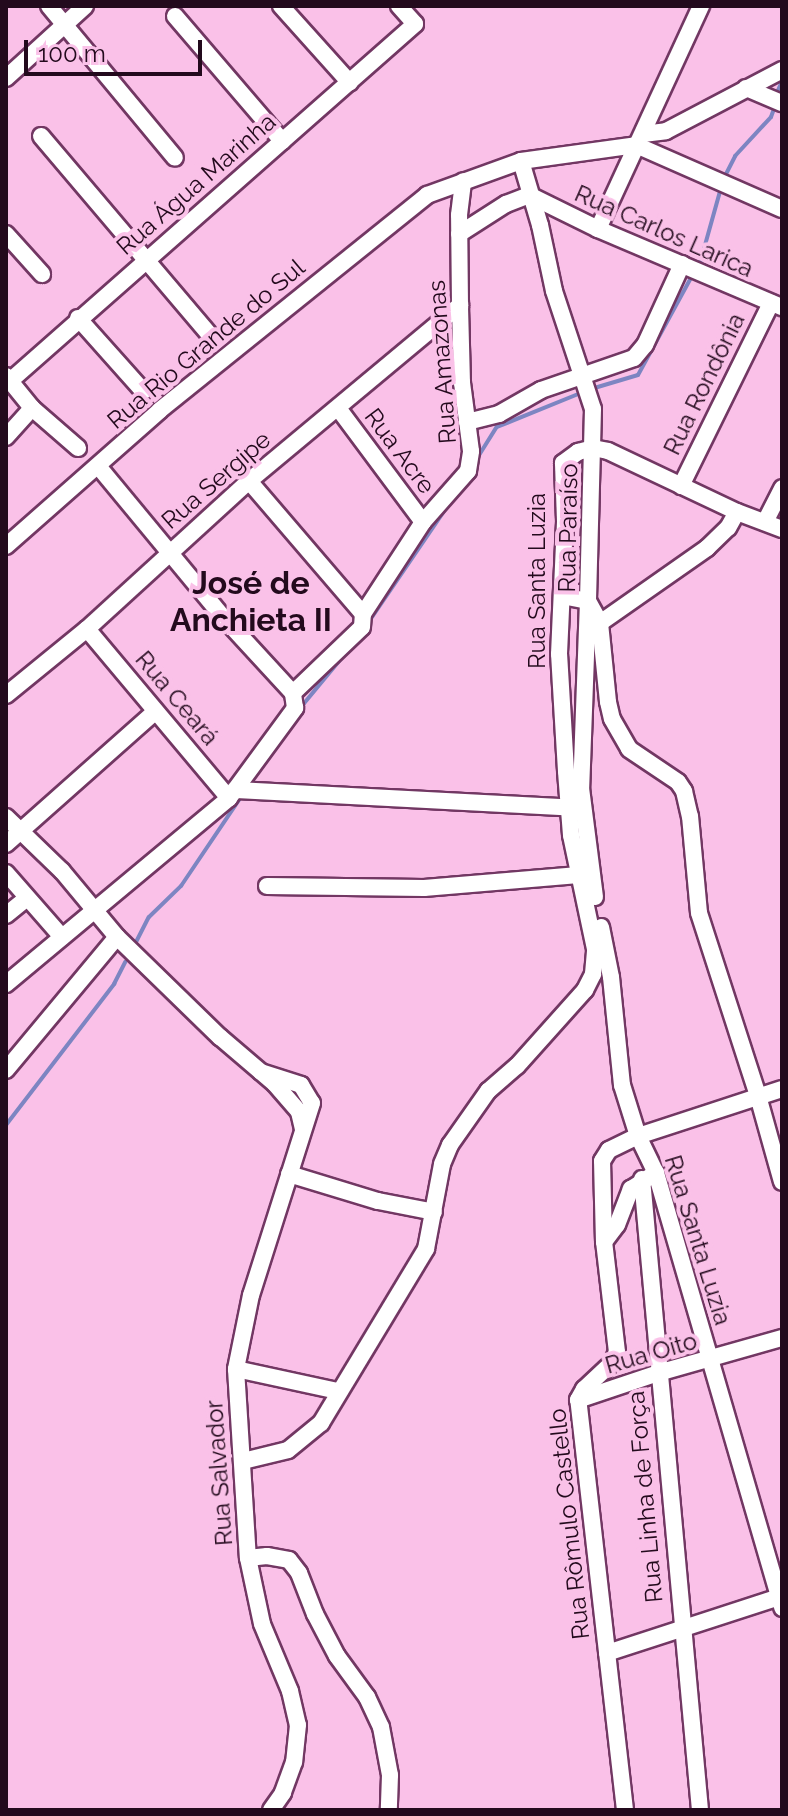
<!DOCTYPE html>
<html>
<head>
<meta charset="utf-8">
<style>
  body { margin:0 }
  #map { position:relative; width:788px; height:1816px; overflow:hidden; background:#fac1e8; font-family:Raleway,sans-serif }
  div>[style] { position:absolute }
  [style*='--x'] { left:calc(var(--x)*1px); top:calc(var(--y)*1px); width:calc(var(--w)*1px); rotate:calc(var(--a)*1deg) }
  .stream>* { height:4px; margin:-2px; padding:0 2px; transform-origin:2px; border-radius:2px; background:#7d85c2 }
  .roads { filter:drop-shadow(2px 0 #723763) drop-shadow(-2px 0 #723763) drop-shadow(0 2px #723763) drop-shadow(0 -2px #723763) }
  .minor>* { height:16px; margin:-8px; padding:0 8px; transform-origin:8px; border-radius:8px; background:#fff }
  span { translate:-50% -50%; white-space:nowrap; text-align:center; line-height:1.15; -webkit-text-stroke:8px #fac1e8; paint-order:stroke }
  .street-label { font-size:24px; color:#230a1d }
  .district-label { font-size:32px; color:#230a1d; font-weight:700 }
  .frame { position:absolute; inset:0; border:8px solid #230a1d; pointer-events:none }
  .scale { position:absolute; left:24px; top:40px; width:178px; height:36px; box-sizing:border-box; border:4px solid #230a1d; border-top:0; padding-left:10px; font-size:24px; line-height:28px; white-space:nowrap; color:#230a1d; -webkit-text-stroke:6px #fac1e8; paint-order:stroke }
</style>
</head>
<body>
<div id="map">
  <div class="stream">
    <i style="--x:775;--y:97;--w:17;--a:-66"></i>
    <i style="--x:724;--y:178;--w:25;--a:-63"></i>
    <i style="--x:735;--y:156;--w:53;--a:-47.3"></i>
    <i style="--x:771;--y:117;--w:12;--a:-70"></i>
    <i style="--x:700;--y:263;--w:78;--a:-74.4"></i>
    <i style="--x:591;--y:389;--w:49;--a:-16.6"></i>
    <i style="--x:638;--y:375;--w:115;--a:-61.4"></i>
    <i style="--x:476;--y:460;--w:39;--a:-58"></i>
    <i style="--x:497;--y:427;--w:93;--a:-22.1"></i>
    <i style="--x:368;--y:623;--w:148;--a:-55.8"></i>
    <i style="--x:301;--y:707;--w:67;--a:-50.4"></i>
    <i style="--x:247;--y:787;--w:28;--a:-55"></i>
    <i style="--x:135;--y:944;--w:30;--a:-63"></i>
    <i style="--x:149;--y:917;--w:45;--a:-44.1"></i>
    <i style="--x:181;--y:886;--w:111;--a:-56"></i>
    <i style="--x:6;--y:1125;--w:178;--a:-52.5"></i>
    <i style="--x:114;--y:984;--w:25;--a:-63"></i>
  </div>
  <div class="roads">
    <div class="minor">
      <i style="--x:49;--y:6;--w:197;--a:50.3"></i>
      <i style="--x:281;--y:6;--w:103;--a:48.1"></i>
      <i style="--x:399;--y:6;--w:24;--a:48"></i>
      <i style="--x:175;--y:16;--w:165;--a:49.4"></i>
      <i style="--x:6;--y:78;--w:107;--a:-42.3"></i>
      <i style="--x:746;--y:88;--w:39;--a:23"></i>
      <i style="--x:643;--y:134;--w:23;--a:-7"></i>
      <i style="--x:666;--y:131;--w:131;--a:-27.7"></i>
      <i style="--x:41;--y:136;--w:260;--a:49.7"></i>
      <i style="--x:521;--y:161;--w:67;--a:73.5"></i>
      <i style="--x:540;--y:225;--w:67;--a:78"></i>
      <i style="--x:554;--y:291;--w:124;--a:71.7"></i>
      <i style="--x:593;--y:409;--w:192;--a:91.5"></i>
      <i style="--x:588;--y:601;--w:25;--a:61"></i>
      <i style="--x:600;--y:623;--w:79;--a:84.2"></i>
      <i style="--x:608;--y:702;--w:17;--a:77"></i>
      <i style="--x:612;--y:719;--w:34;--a:60"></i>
      <i style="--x:629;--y:749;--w:59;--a:34"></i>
      <i style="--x:678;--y:782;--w:11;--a:56"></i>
      <i style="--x:684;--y:791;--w:26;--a:77"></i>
      <i style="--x:690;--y:816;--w:97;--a:84.7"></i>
      <i style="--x:699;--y:913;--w:192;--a:72.1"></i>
      <i style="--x:758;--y:1096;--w:89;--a:74.4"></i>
      <i style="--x:529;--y:195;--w:77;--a:26.2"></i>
      <i style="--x:598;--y:229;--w:200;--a:23"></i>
      <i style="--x:598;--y:229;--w:246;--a:-65.2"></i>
      <i style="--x:6;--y:234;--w:54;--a:48"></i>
      <i style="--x:459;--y:234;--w:56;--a:-32.6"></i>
      <i style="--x:506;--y:204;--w:25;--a:-21"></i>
      <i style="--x:78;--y:318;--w:98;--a:48.3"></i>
      <i style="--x:6;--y:376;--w:41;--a:50.9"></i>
      <i style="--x:32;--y:408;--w:61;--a:41"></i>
      <i style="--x:10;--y:381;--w:540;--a:-41.4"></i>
      <i style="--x:338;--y:408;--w:142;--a:53.3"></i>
      <i style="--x:467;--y:422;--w:33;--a:-14"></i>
      <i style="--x:499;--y:414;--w:48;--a:-29.7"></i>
      <i style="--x:541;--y:390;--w:98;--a:-19"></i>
      <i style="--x:634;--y:358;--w:17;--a:-50"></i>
      <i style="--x:645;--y:345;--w:89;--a:-65.4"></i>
      <i style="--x:6;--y:437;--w:39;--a:-48"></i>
      <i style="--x:98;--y:466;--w:196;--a:50.4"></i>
      <i style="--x:223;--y:617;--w:103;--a:47.4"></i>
      <i style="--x:249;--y:481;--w:175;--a:49.4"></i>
      <i style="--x:681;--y:486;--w:204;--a:-63.8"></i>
      <i style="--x:765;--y:522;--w:38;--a:-63"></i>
      <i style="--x:6;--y:546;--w:205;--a:-41.4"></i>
      <i style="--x:160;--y:410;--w:343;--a:-38.8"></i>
      <i style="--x:427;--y:195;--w:100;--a:-19.9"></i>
      <i style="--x:521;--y:161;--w:116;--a:-7.9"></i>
      <i style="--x:636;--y:145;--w:159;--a:23.7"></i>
      <i style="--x:562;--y:596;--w:26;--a:11"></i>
      <i style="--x:588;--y:601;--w:187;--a:92.1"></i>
      <i style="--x:581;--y:788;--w:110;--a:82.7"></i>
      <i style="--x:600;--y:623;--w:131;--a:-35"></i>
      <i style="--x:707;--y:548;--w:29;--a:-44"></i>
      <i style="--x:728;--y:528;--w:18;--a:-61"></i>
      <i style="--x:87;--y:629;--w:221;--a:50"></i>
      <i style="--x:293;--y:693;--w:95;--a:-43.7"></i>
      <i style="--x:362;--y:627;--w:13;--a:-86"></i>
      <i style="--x:363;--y:614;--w:110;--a:-56.9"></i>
      <i style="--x:423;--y:522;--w:68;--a:-48.6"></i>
      <i style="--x:468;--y:471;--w:20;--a:-81"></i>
      <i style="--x:471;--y:451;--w:69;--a:-97.5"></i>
      <i style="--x:462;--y:383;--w:78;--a:-91.5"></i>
      <i style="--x:460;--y:305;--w:90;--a:-90.6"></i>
      <i style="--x:459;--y:215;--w:34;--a:-83"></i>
      <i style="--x:6;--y:695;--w:104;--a:-39.2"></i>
      <i style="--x:87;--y:629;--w:219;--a:-42.4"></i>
      <i style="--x:249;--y:481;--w:275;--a:-39.8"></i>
      <i style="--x:235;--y:790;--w:341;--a:3"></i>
      <i style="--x:6;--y:817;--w:78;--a:44"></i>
      <i style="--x:62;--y:871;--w:86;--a:50.2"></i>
      <i style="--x:117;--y:937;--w:144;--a:44.2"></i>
      <i style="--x:220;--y:1037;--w:72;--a:40.5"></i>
      <i style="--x:275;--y:1084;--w:37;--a:49"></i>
      <i style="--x:299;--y:1112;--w:17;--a:77"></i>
      <i style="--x:6;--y:844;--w:200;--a:-41.6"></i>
      <i style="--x:6;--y:873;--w:85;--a:48.8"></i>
      <i style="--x:267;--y:886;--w:157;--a:0.7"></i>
      <i style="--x:424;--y:888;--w:155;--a:-4.8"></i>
      <i style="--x:6;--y:915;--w:27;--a:-39"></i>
      <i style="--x:601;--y:927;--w:51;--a:78.7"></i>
      <i style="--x:611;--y:977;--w:109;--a:84.2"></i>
      <i style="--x:622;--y:1085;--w:53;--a:72.6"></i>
      <i style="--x:638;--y:1136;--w:41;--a:64.1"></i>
      <i style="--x:656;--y:1173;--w:453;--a:73.8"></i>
      <i style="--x:6;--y:984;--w:290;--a:-39.8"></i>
      <i style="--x:229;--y:798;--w:112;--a:-53.7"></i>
      <i style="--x:295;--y:708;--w:15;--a:-98"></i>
      <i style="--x:6;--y:1070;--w:173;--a:-50.2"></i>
      <i style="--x:261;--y:1072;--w:42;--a:18"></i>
      <i style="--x:301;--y:1085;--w:21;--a:59"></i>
      <i style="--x:312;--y:1103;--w:201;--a:107.6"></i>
      <i style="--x:251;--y:1295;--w:76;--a:101.5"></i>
      <i style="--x:236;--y:1369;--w:189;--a:86.4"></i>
      <i style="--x:248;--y:1558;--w:67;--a:78"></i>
      <i style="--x:262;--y:1624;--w:73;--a:67.3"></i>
      <i style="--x:290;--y:1691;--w:35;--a:77"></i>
      <i style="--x:298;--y:1725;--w:37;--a:96"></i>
      <i style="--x:294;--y:1762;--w:33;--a:110"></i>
      <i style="--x:283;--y:1793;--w:21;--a:125"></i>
      <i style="--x:289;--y:1174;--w:93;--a:16.9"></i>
      <i style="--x:378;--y:1201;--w:57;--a:11.1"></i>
      <i style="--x:642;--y:1179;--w:634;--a:84.75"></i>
      <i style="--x:604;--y:1242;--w:81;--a:-91.4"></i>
      <i style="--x:602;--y:1161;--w:13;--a:-58"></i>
      <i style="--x:609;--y:1150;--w:32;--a:-26"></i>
      <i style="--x:638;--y:1136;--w:151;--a:-18.1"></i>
      <i style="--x:236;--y:1369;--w:104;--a:12.2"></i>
      <i style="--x:578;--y:1400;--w:84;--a:-18.6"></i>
      <i style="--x:658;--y:1373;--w:129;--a:-15.8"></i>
      <i style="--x:243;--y:1461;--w:46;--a:-13.7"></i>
      <i style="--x:288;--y:1450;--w:43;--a:-39.3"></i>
      <i style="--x:321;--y:1423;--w:203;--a:-58.9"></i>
      <i style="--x:426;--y:1249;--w:86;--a:-79.3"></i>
      <i style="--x:442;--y:1164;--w:21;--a:-67"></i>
      <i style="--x:450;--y:1145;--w:66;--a:-54.9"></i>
      <i style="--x:488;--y:1091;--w:38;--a:-41"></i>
      <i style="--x:517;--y:1066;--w:102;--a:-48.2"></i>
      <i style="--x:585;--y:990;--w:18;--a:-63"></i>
      <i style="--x:593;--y:974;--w:25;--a:-85"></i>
      <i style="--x:595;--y:949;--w:116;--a:-101.9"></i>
      <i style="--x:571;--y:835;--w:64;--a:-94.5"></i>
      <i style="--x:566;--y:771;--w:117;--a:-93.4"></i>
      <i style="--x:559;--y:654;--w:133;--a:-87.4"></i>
      <i style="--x:565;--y:521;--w:58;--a:-92"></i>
      <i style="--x:563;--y:463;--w:19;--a:-36"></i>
      <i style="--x:578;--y:452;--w:16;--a:-15"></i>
      <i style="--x:593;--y:448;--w:15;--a:11"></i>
      <i style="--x:608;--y:451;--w:143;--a:25.3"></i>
      <i style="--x:737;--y:512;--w:48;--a:20.7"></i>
      <i style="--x:248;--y:1558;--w:19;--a:-6"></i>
      <i style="--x:267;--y:1556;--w:22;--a:10"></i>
      <i style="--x:289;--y:1560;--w:16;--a:52"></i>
      <i style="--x:299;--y:1573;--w:44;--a:68.7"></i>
      <i style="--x:315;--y:1614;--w:47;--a:62.4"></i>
      <i style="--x:337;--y:1656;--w:51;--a:53.8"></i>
      <i style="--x:367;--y:1697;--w:33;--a:65"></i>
      <i style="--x:381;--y:1727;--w:49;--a:79.4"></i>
      <i style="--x:390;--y:1775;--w:35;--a:92"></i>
      <i style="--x:607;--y:1653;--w:184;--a:-18"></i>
      <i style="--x:625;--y:1810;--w:413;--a:-96.5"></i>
      <i style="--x:578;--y:1400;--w:13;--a:-61"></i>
      <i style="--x:584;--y:1389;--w:38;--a:-43"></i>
      <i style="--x:612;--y:1363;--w:12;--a:-66"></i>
      <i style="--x:617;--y:1352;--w:111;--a:-96.7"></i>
      <i style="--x:604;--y:1242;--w:21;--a:-53"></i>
      <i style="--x:617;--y:1225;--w:39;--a:-69"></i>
      <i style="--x:631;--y:1189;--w:30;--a:-33"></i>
    </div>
  </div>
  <div class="street-label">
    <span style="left:196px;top:184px;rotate:-41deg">Rua Água Marinha</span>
    <span style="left:664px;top:231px;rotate:24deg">Rua Carlos Larica</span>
    <span style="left:206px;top:344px;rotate:-40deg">Rua Rio Grande do Sul</span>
    <span style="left:442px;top:362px;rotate:-94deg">Rua Amazonas</span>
    <span style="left:704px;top:384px;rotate:-64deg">Rua Rondônia</span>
    <span style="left:400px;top:451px;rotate:53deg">Rua Acre</span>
    <span style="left:216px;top:480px;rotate:-41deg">Rua Sergipe</span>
    <span style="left:568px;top:528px;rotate:-89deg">Rua Paraíso</span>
    <span style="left:537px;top:581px;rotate:-90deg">Rua Santa Luzia</span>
    <span style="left:177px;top:698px;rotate:50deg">Rua Ceará</span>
    <span style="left:698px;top:1240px;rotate:73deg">Rua Santa Luzia</span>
    <span style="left:651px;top:1353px;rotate:-16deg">Rua Oito</span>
    <span style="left:219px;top:1473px;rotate:-94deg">Rua Salvador</span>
    <span style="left:645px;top:1497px;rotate:-95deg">Rua Linha de Força</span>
    <span style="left:569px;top:1524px;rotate:-96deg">Rua Rômulo Castello</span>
  </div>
  <div class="district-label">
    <span style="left:251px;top:602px">José de<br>Anchieta II</span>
  </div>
  <div class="frame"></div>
  <div class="scale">100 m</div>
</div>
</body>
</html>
